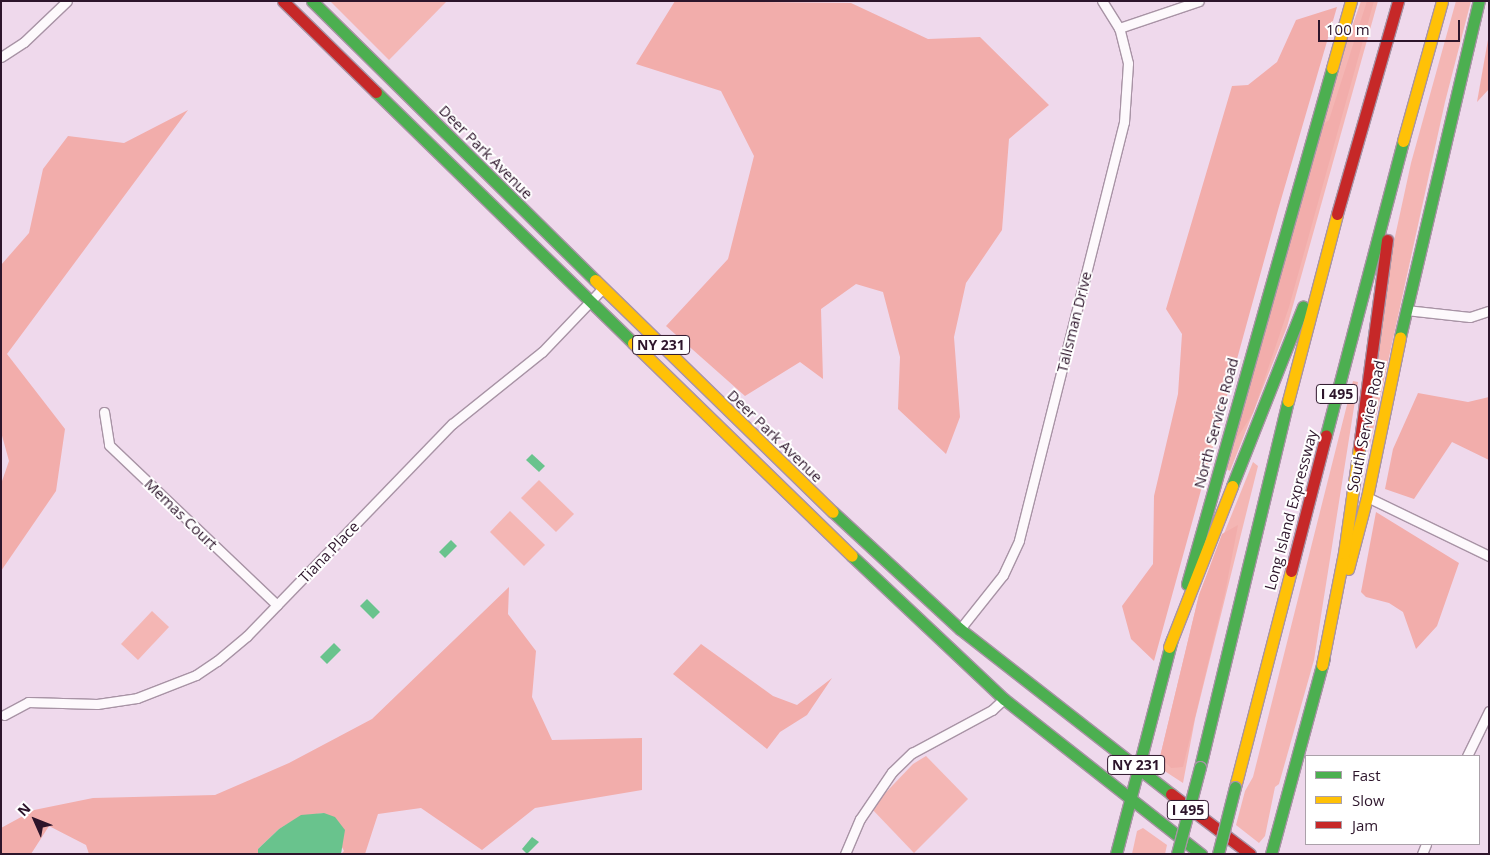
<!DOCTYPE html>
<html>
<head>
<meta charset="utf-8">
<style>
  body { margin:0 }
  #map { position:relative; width:1490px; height:855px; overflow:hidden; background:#efd9ec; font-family:"Open Sans",sans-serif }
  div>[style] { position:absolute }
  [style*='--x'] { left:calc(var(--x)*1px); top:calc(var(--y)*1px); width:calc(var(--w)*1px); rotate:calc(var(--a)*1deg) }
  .green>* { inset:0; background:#f4b6b4 }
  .forest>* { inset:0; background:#f2adab }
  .water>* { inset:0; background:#69c38d }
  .roads { filter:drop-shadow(1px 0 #a893a5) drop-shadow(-1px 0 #a893a5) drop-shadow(0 1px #a893a5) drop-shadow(0 -1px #a893a5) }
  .street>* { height:9px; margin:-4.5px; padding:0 4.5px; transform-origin:4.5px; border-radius:4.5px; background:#fdf9fc }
  .fast>* { height:11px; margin:-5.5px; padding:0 5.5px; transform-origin:5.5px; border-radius:5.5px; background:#4caf50 }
  .slow>* { height:11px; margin:-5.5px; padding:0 5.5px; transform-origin:5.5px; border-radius:5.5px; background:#ffc107 }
  .jam>* { height:11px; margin:-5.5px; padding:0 5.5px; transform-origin:5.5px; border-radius:5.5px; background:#c62828 }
  .bridges { filter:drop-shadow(1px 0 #a893a5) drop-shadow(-1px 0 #a893a5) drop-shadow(0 1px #a893a5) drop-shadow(0 -1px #a893a5) }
  .fast-bridge>* { height:11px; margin:-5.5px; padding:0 5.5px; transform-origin:5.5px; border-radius:5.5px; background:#4caf50 }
  span { translate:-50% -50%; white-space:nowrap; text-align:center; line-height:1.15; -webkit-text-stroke:4px #fff; paint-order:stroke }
  .shield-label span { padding:1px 4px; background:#fff; border:1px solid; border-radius:4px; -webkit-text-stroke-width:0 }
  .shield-label { font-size:14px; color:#2d152b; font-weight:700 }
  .street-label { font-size:15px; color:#2d152b }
  .frame { position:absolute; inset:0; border:2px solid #2d152b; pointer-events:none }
  .legend { position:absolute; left:1305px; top:755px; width:175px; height:90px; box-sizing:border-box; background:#fff; border:1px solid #aba1aa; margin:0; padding:6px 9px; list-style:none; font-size:15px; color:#2d152b }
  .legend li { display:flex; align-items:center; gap:10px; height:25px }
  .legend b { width:25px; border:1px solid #aba1aa }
  .north { position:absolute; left:10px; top:795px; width:50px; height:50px; -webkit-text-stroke:4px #fff; paint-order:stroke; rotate:314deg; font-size:14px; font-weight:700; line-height:20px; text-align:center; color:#2d152b }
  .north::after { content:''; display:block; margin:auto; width:18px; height:22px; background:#2d152b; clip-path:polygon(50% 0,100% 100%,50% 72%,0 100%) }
  .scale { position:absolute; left:1318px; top:20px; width:142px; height:22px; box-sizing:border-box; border:2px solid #2d152b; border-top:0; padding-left:6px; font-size:15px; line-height:18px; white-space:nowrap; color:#2d152b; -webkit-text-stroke:4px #fff; paint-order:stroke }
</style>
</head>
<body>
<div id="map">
  <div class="green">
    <i style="clip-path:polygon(330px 1px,447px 1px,389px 60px)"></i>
    <i style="clip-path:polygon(1361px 1px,1378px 1px,1287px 327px,1230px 471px,1226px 469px,1315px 133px)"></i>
    <i style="clip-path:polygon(1456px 1px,1471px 1px,1445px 102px,1370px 444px,1364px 444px,1386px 278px,1411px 163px)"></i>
    <i style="clip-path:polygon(1353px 381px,1358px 382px,1314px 660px,1279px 784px,1275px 787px,1265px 836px,1259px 843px,1236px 825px,1245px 791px,1253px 777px)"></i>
    <i style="clip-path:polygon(1253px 462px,1258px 466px,1195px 719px,1183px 783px,1163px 770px,1160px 757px,1199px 595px)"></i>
    <i style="clip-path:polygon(539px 480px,574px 514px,556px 532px,521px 498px)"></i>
    <i style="clip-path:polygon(510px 511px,545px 545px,524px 566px,490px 532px)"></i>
    <i style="clip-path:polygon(152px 611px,169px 627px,138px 660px,121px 644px)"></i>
    <i style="clip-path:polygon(926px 756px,968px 799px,914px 853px,871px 808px,913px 764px)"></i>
    <i style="clip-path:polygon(1143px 828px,1167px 845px,1165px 854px,1132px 854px,1137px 831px)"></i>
  </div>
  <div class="forest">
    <i style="clip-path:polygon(675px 1px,851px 3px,928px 39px,980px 37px,1049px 105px,1009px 139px,1002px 230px,966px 283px,954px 337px,960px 417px,946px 454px,898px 409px,900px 357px,883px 292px,856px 284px,821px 309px,823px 379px,800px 362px,745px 396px,666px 326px,728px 259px,754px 156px,721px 91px,636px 64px)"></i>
    <i style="clip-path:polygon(1367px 1px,1374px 1px,1289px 307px,1253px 413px,1232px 446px,1316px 130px,1329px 120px)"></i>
    <i style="clip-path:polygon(1337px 7px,1278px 210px,1154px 661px,1131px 639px,1122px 606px,1153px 564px,1154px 496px,1178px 394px,1182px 334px,1166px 309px,1232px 86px,1248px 85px,1277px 62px,1296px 20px)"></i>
    <i style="clip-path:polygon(1489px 34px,1489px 89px,1477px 102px)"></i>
    <i style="clip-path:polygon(188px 110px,7px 354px,65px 429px,56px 491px,1px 571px,1px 484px,9px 461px,1px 432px,1px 265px,29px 233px,43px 169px,68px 136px,124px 143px)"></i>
    <i style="clip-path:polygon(1418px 393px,1468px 402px,1489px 397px,1489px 460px,1452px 442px,1414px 499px,1385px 489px,1393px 449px)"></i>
    <i style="clip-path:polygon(1376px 512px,1459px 563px,1437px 626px,1416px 649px,1403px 612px,1389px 603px,1366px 597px,1361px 592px)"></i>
    <i style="clip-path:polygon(1238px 525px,1225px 593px,1183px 767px,1171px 768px,1160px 757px,1199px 595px,1222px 534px)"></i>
    <i style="clip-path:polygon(509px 587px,508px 614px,536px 651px,532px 697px,552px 740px,642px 738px,642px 790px,535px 808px,482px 850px,421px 808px,378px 814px,365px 854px,341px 854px,344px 851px,324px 813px,301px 816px,279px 829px,258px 849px,258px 854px,89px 854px,86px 845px,49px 826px,31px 854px,1px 854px,1px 828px,34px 810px,93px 798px,215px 795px,289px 763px,372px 719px)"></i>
    <i style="clip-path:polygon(701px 644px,773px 696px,797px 705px,832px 678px,807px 715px,780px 732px,767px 749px,673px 674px)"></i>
  </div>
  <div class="water">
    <i style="clip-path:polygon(532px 454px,545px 466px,539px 472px,526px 460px)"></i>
    <i style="clip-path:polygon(451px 540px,457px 546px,445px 558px,439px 552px)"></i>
    <i style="clip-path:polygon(367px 599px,380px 612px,373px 619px,360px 606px)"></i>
    <i style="clip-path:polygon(334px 643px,341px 650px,327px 664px,320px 657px)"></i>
    <i style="clip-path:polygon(324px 813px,335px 817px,345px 830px,341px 854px,258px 854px,258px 849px,279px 829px,301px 815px)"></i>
    <i style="clip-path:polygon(532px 837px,539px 842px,527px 854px,522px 849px)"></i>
  </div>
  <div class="roads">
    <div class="street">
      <i style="--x:1119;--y:28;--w:84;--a:-18.6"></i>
      <i style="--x:1;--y:57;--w:27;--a:-33"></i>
      <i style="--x:24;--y:42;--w:59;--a:-43.6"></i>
      <i style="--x:1406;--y:310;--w:64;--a:6.2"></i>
      <i style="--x:1470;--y:317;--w:20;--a:-18"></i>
      <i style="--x:104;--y:412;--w:33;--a:81"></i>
      <i style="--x:109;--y:445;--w:232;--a:43.6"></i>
      <i style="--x:1367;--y:497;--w:136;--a:25.8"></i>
      <i style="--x:960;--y:629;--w:69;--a:-51.5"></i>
      <i style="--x:1003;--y:575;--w:38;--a:-65"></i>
      <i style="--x:1019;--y:540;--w:431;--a:-75.9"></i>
      <i style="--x:1124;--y:122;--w:59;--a:-86.1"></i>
      <i style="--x:1128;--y:63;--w:36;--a:-104"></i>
      <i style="--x:1119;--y:28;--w:32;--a:-122"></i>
      <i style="--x:4;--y:715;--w:27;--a:-28"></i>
      <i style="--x:28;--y:702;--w:69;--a:1.7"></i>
      <i style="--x:97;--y:704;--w:40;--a:-8.5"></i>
      <i style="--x:137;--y:698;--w:63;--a:-21.3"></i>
      <i style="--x:196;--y:675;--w:25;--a:-34"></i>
      <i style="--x:217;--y:661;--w:39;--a:-40"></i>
      <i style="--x:247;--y:636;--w:295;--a:-46"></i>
      <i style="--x:452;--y:424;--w:115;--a:-38.7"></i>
      <i style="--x:542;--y:352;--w:88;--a:-46.4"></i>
      <i style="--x:1467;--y:756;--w:50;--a:-63.9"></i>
      <i style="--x:845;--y:854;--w:38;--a:-67"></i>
      <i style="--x:860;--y:819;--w:57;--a:-55.8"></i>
      <i style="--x:892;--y:772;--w:28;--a:-44"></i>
      <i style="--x:912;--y:753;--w:91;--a:-28.3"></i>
      <i style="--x:992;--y:710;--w:16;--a:-43"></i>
      <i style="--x:1422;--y:854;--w:11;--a:-68"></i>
    </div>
    <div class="fast">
      <i style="--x:312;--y:1;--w:397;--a:44.6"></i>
      <i style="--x:376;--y:92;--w:359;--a:44.3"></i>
      <i style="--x:1400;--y:337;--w:345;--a:-76.8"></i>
      <i style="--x:1326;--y:435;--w:304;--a:-75.3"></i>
      <i style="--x:1232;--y:486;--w:193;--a:-68.4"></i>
      <i style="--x:833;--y:512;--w:173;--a:42.7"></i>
      <i style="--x:960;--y:629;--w:268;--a:38"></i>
      <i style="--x:852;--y:556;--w:209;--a:43.3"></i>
      <i style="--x:1004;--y:699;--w:251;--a:38.2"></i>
      <i style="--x:1187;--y:584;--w:536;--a:-74.3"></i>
      <i style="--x:1200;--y:767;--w:376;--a:-76.5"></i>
      <i style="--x:1116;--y:854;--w:222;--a:-75.4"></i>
      <i style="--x:1271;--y:854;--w:203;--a:-74.9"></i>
    </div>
    <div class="slow">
      <i style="--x:1332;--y:68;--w:70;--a:-74.2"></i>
      <i style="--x:1403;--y:141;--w:145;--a:-74.4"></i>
      <i style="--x:595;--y:280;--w:332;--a:44.3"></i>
      <i style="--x:633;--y:343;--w:305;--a:44.2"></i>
      <i style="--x:1288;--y:401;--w:193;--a:-75.3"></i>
      <i style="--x:1348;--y:569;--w:74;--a:-75.2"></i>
      <i style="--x:1367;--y:497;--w:163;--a:-78.3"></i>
      <i style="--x:1169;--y:647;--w:173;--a:-68.6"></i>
      <i style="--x:1322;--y:665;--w:114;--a:-78.9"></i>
      <i style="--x:1344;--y:553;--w:107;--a:-81.9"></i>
      <i style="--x:1235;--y:787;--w:223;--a:-75.5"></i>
    </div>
    <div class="jam">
      <i style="--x:283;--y:1;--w:130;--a:44.4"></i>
      <i style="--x:1337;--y:214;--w:222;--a:-74"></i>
      <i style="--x:1359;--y:447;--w:209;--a:-82.3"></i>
      <i style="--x:1291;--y:571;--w:140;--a:-75.6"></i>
      <i style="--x:1171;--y:794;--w:99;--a:37.2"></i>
    </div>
  </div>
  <div class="bridges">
    <div class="fast-bridge">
      <i style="--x:1177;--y:854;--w:90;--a:-75.2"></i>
      <i style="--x:1218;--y:854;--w:69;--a:-75.8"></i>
    </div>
  </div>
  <div class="shield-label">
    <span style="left:661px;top:345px">NY 231</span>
    <span style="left:1337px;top:394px">I 495</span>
    <span style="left:1136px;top:765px">NY 231</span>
    <span style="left:1188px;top:810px">I 495</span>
  </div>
  <div class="street-label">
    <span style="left:486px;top:152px;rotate:45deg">Deer Park Avenue</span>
    <span style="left:1074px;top:322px;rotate:-76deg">Talisman Drive</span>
    <span style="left:1216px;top:423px;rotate:-75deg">North Service Road</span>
    <span style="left:1366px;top:426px;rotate:-78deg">South Service Road</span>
    <span style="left:775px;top:436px;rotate:44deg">Deer Park Avenue</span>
    <span style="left:1291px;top:510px;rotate:-75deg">Long Island Expressway</span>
    <span style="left:181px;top:514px;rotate:44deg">Memas Court</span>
    <span style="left:329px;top:552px;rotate:-46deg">Tiana Place</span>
  </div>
  <div class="frame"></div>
  <ul class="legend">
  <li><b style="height:6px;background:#4caf50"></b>Fast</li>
  <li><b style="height:6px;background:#ffc107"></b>Slow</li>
  <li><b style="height:6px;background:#c62828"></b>Jam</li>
  </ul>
  <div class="north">N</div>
  <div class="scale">100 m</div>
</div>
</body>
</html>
